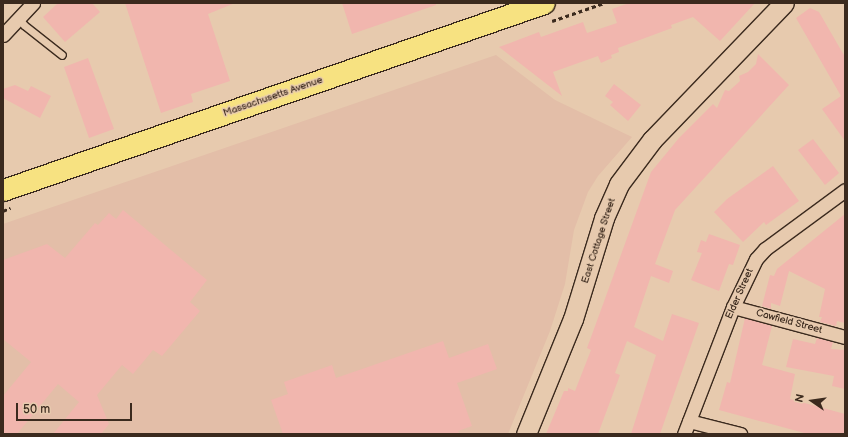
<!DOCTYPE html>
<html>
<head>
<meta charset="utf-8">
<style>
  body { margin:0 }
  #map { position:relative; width:848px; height:437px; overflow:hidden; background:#e7caae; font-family:"Balsamiq Sans",sans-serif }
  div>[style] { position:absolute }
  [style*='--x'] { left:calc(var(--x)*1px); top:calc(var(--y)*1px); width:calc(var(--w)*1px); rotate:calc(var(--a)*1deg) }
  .built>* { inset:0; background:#e3bea8 }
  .building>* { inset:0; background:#f1b6ae }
  .path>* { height:2.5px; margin-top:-1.25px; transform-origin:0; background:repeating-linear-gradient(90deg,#3b2a1e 0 4px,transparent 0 7px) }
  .roads { filter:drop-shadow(1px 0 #3b2a1e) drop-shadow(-1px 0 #3b2a1e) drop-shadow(0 1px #3b2a1e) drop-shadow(0 -1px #3b2a1e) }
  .lane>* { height:7px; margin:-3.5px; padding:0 3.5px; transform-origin:3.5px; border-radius:3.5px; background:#e7caae }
  .street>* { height:13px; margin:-6.5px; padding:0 6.5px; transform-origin:6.5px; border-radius:6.5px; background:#e7caae }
  .secondary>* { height:19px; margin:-9.5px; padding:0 9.5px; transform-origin:9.5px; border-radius:9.5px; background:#e7caae }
  .primary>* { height:21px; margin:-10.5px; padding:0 10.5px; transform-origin:10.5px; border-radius:10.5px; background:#f7e281 }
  span { translate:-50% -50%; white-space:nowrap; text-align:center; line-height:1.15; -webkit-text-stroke:3px #e7caae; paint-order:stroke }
  .street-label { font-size:10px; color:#3b2a1e }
  .frame { position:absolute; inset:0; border:4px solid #3b2a1e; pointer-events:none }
  .north { position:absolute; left:792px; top:381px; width:40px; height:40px; -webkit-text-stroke:3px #e7caae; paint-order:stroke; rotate:283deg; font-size:11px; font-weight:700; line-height:16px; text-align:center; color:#3b2a1e }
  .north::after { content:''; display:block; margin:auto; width:14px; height:18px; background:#3b2a1e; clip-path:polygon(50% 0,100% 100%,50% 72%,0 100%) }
  .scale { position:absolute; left:16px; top:403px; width:116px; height:18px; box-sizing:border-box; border:2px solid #3b2a1e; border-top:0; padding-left:5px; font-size:12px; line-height:14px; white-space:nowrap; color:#3b2a1e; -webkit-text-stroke:3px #e7caae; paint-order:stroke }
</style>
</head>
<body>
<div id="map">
  <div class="built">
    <i style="clip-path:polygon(496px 55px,555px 100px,632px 137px,598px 176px,588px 192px,574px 230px,565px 284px,550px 331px,508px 434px,3px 434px,3px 224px)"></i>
  </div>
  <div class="building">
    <i style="clip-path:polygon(58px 3px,92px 3px,100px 12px,65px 42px,43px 17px)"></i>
    <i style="clip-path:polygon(125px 3px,235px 3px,208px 14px,230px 81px,191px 94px,193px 102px,161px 113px)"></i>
    <i style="clip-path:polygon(342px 3px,436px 3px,436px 5px,352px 34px)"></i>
    <i style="clip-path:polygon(629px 3px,755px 3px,720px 41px,693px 17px,671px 25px,672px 28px,618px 48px,619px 52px,611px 55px,612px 58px,601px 63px,598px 56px,553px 72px,562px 96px,499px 47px,539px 32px,541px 37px,583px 22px,587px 33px,617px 23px,612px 9px)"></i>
    <i style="clip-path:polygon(810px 8px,819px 12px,845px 57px,845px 141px,822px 109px,841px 96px,796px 18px)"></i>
    <i style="clip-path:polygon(758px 54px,789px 85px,675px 210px,655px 264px,673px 271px,669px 283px,651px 276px,634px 327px,663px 341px,672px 314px,699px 323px,660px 434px,631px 434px,656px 355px,627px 341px,615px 373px,620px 375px,598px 434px,546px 434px,564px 391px,568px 391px,568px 388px,575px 391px,591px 350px,587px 348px,602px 307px,651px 172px,679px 138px,713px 104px,717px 108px,725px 90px,729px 91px,740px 81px,739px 76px,748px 72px,756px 64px)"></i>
    <i style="clip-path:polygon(88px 58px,114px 129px,89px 138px,64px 67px)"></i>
    <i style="clip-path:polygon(614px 84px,641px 105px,628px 121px,610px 105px,613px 102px,605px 96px)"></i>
    <i style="clip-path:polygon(15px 85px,28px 91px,31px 86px,51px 96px,40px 118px,3px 98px,3px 89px)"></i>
    <i style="clip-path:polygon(813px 139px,839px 173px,825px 185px,798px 150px)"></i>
    <i style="clip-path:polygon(773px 166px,799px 201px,766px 225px,764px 222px,743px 242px,714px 212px,727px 199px)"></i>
    <i style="clip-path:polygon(123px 210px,207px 280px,190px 302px,200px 311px,162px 356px,153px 350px,133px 374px,122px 365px,97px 395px,109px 424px,101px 434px,53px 434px,79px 402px,58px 384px,17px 434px,3px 434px,3px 396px,31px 362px,3px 339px,3px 260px,47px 244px,65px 258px,95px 223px,98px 225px,109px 213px,116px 219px)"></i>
    <i style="clip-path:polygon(845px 214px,845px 323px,837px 321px,836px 326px,820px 322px,822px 317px,819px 317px,825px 289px,789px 271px,780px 306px,771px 303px,771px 309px,762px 306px,770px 275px,774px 276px,777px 269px)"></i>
    <i style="clip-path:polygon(709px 234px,740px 245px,733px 265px,729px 264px,719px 291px,691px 280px,702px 253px,697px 252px,701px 240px,706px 242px)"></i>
    <i style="clip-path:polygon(745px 318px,772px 326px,762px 365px,795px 374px,790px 399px,845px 414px,845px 434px,808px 434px,719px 410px,727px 382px,730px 383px)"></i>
    <i style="clip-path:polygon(817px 338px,833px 342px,831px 349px,845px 350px,845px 389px,832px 386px,834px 376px,786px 367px,793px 339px,815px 344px)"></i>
    <i style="clip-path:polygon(443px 341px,449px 358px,488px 344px,497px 369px,457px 383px,472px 426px,458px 431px,460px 434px,283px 434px,271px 400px,288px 394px,284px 382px,332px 365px,336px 378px)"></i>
  </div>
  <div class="path">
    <i style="--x:552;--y:21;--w:55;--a:-19.1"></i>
    <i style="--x:3;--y:211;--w:8;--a:-23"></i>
  </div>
  <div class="roads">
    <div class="lane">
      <i style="--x:18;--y:17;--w:10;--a:53"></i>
      <i style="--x:24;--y:25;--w:48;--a:38.3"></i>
    </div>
    <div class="street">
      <i style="--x:3;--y:35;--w:44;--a:-46.8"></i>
      <i style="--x:733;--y:307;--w:116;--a:15"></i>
      <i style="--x:689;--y:421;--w:53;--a:14.3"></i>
      <i style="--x:684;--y:434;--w:136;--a:-68.9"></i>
      <i style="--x:733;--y:307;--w:53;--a:-64.4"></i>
      <i style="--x:756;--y:259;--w:13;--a:-48"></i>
      <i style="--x:765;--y:249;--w:99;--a:-36.4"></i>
    </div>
    <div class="secondary">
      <i style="--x:526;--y:434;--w:124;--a:-67.8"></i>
      <i style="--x:573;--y:319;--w:106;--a:-72.9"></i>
      <i style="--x:604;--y:218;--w:37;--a:-66"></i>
      <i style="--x:619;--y:184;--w:55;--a:-53.1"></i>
      <i style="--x:652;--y:140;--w:190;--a:-46.1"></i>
    </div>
    <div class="primary">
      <i style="--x:3;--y:190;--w:572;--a:-19.07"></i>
    </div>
  </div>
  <div class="street-label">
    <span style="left:273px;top:97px;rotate:-19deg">Massachusetts Avenue</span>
    <span style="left:599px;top:241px;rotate:-72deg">East Cottage Street</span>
    <span style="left:740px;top:294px;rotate:-66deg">Elder Street</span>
    <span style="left:789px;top:322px;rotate:15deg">Cawfield Street</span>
  </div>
  <div class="frame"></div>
  <div class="north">N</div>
  <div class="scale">50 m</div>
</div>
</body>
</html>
